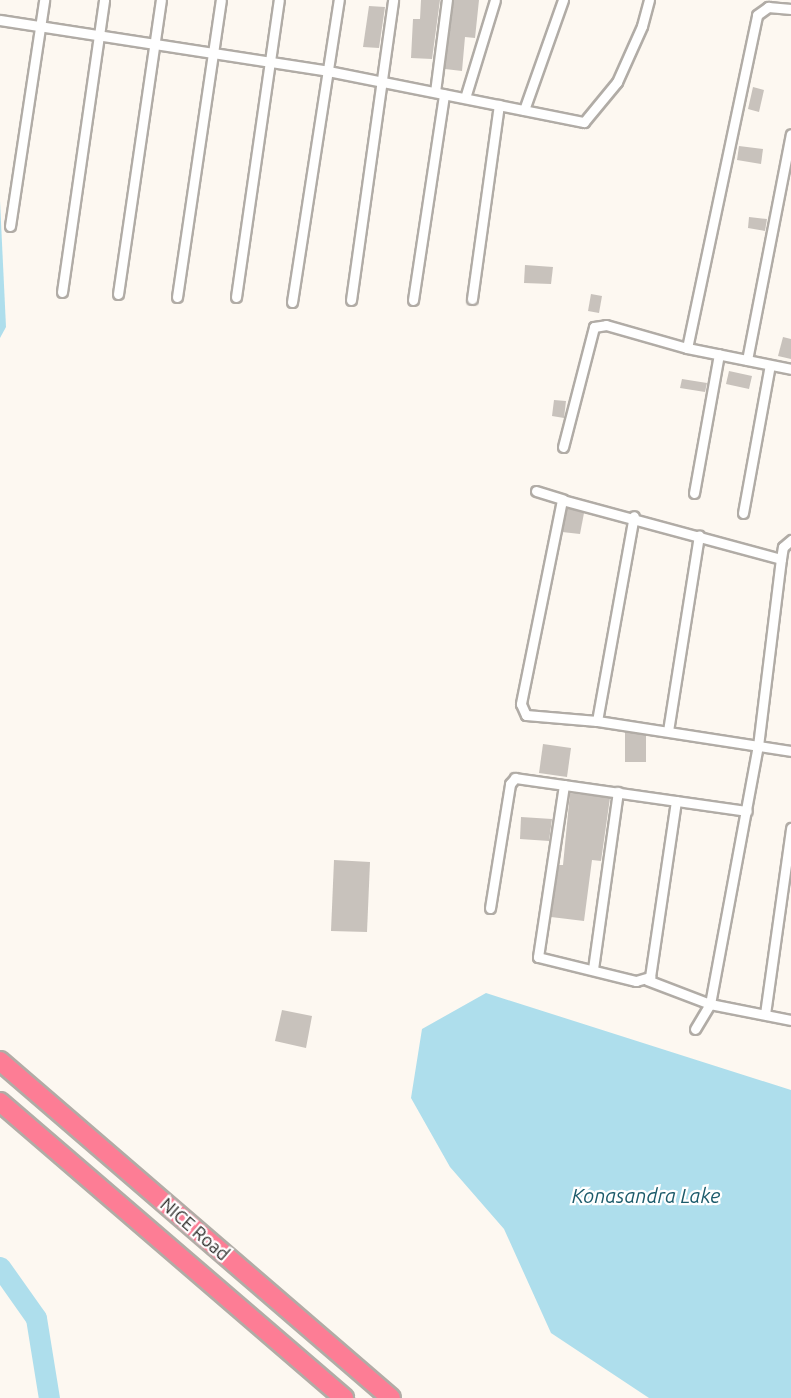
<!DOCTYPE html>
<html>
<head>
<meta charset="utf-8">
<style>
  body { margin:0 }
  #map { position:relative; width:791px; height:1398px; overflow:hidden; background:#fdf8f1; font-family:Ubuntu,sans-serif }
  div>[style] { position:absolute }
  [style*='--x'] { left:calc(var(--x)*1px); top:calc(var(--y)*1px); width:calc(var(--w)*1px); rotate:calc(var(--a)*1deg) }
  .water>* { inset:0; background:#aedeec }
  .river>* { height:21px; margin:-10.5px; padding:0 10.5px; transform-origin:10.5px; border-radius:10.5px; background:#aedeec }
  .building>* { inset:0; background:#c8c2bc }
  .roads { filter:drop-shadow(2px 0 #b1aca6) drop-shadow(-2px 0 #b1aca6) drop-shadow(0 2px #b1aca6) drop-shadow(0 -2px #b1aca6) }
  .minor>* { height:9px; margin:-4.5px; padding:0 4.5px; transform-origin:4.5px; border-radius:4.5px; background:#fff }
  .motorway>* { height:18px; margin:-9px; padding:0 9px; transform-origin:9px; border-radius:9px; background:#fd7d95 }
  span { translate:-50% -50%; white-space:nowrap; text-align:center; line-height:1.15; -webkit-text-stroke:4.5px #fff; paint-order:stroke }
  .street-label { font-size:18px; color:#2d2b29 }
  .water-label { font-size:20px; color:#1c5b6b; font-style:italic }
</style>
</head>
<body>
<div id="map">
  <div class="water">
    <i style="clip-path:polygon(0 201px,6px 327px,0 338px)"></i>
    <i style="clip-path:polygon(486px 993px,791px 1090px,791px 1398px,649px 1398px,551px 1333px,504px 1229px,450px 1167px,411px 1098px,422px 1029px)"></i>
  </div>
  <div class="river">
    <i style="--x:0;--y:1267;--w:62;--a:54.8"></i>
    <i style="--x:36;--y:1318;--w:81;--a:80.8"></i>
  </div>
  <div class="building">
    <i style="clip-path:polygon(421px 0,440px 0,432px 59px,411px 58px,413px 19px,420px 19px)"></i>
    <i style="clip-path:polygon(454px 0,479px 0,475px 38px,465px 37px,462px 71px,445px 69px)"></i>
    <i style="clip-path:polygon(369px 6px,385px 7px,379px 48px,363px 47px)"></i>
    <i style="clip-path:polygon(753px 87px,764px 90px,759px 112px,748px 109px)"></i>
    <i style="clip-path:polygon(739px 146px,763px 149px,761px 164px,737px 160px)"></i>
    <i style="clip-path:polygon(749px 217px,767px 219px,765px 231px,748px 228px)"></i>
    <i style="clip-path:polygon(525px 265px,553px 267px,551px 284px,524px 283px)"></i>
    <i style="clip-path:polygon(591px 294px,602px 296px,599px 313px,588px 311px)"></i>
    <i style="clip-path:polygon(783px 337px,791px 339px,791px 359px,778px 356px)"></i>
    <i style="clip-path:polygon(729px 371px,752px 376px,749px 389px,726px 384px)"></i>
    <i style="clip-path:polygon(682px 379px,707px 383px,705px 392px,680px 388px)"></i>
    <i style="clip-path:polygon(554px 400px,566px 401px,564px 418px,552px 416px)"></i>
    <i style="clip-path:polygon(567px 508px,584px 513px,580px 534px,562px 532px)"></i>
    <i style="clip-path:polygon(625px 732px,646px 735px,646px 762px,625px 762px)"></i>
    <i style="clip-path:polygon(543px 744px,571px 748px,567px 777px,539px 773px)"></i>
    <i style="clip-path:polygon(570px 793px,610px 798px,601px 861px,592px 860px,584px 921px,551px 917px,559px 865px,563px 865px)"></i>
    <i style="clip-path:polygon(521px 817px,552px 819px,549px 841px,520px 839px)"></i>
    <i style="clip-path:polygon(334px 860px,370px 862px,367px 932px,331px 931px)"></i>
    <i style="clip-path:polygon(282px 1010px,312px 1016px,306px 1048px,275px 1041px)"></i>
  </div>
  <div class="roads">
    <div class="minor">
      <i style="--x:0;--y:20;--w:332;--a:8.8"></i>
      <i style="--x:328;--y:71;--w:261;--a:11.3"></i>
      <i style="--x:584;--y:122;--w:52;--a:-50.5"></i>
      <i style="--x:617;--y:82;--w:61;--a:-65.9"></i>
      <i style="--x:642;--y:26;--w:27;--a:-75"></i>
      <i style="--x:435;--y:92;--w:93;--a:-82.6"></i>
      <i style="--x:465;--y:98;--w:102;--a:-73"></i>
      <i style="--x:524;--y:110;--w:117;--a:-70.5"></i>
      <i style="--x:10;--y:226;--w:229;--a:-81.4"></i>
      <i style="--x:62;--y:292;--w:295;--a:-81.8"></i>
      <i style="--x:118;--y:294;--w:297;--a:-81.7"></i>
      <i style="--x:177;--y:297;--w:300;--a:-81.6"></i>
      <i style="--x:236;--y:297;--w:300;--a:-81.8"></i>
      <i style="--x:472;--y:299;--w:196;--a:-82.1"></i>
      <i style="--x:351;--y:300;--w:303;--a:-82"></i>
      <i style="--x:413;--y:300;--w:208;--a:-81.4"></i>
      <i style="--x:292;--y:302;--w:306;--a:-81.2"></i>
      <i style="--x:687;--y:348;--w:340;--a:-78.1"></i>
      <i style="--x:757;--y:15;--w:14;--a:-36"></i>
      <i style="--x:768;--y:7;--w:23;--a:5"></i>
      <i style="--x:747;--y:360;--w:230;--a:-79"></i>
      <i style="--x:563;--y:447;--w:124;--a:-75.5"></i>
      <i style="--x:594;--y:327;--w:12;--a:-9"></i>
      <i style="--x:606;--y:325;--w:84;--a:15.9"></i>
      <i style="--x:687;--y:348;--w:106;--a:11.4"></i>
      <i style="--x:536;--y:491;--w:28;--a:17"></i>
      <i style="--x:694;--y:493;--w:141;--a:-79.8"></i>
      <i style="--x:743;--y:513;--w:150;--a:-79.7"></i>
      <i style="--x:781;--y:559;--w:227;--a:-164.9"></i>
      <i style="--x:562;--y:500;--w:208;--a:101.4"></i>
      <i style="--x:521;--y:704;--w:12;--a:66"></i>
      <i style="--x:526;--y:715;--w:71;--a:4.8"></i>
      <i style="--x:597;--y:721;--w:196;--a:8.8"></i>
      <i style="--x:597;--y:721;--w:208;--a:-79.8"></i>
      <i style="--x:668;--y:731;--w:198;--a:-81"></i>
      <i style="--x:564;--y:785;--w:174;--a:98.6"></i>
      <i style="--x:538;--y:957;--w:101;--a:13.8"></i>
      <i style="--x:636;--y:981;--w:15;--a:-16"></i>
      <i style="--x:650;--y:977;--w:178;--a:-81.6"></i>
      <i style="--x:490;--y:908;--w:126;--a:-80.8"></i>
      <i style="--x:510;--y:784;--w:8;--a:-50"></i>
      <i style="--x:515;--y:778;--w:234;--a:8.1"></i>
      <i style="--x:593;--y:969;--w:179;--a:-82"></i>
      <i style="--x:647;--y:980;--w:67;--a:20.9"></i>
      <i style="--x:710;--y:1004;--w:83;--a:11.2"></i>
      <i style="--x:765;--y:1014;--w:188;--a:-82"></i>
      <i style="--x:695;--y:1029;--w:29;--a:-59"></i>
      <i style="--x:710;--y:1004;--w:262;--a:-79.5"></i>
      <i style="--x:758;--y:746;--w:188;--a:-83"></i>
      <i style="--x:781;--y:559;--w:12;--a:-81"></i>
      <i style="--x:783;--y:547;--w:11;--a:-41"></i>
    </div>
    <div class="motorway">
      <i style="--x:0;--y:1061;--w:516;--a:40.76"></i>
      <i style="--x:0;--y:1102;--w:454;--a:40.7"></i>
    </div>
  </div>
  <div class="street-label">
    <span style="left:195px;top:1229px;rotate:41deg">NICE Road</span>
  </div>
  <div class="water-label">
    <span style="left:646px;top:1195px">Konasandra Lake</span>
  </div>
</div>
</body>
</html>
